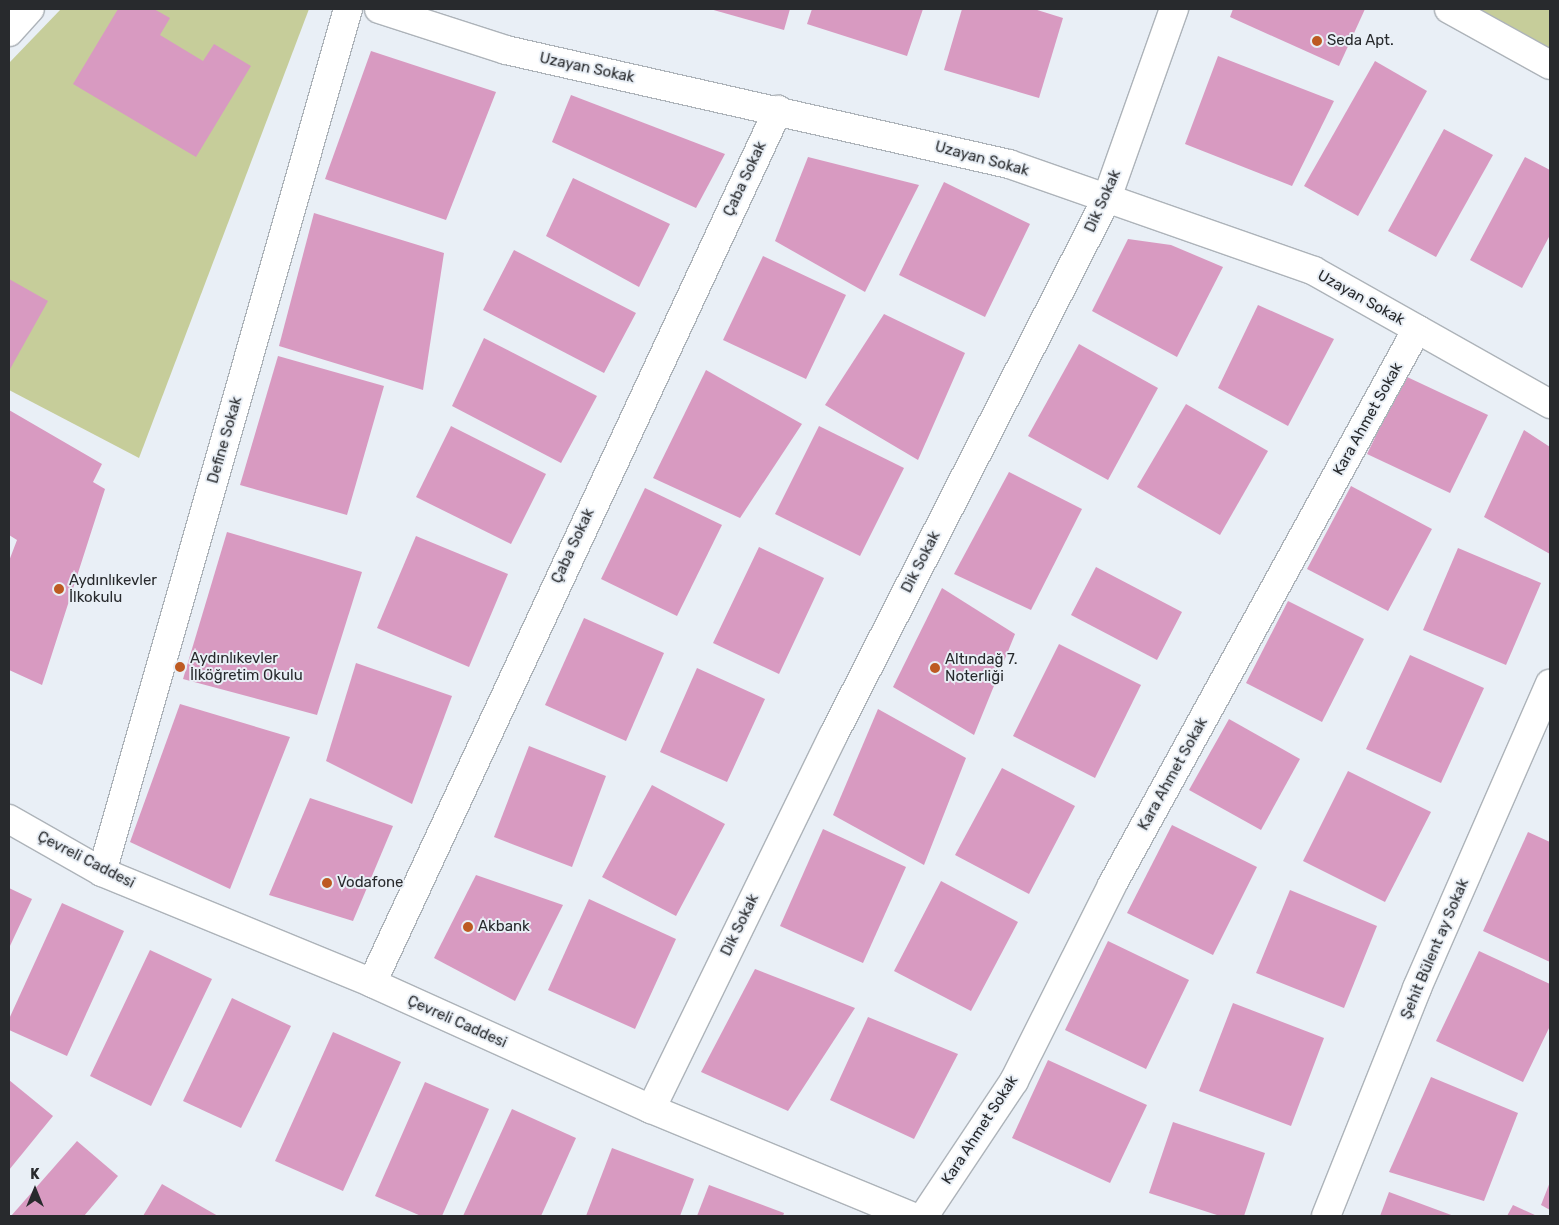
<!DOCTYPE html>
<html>
<head>
<meta charset="utf-8">
<style>
  body { margin:0 }
  #map { position:relative; width:1559px; height:1225px; overflow:hidden; background:#e9eff6; font-family:Rubik,sans-serif }
  div>[style] { position:absolute }
  [style*='--x'] { left:calc(var(--x)*1px); top:calc(var(--y)*1px); width:calc(var(--w)*1px); rotate:calc(var(--a)*1deg) }
  .green>* { inset:0; background:#c6cd9a }
  .building>* { inset:0; background:#d89ac1 }
  .roads { filter:drop-shadow(1px 0 #adb3b9) drop-shadow(-1px 0 #adb3b9) drop-shadow(0 1px #adb3b9) drop-shadow(0 -1px #adb3b9) }
  .minor>* { height:28px; margin:-14px; padding:0 14px; transform-origin:14px; border-radius:14px; background:#fff }
  .tertiary>* { height:28px; margin:-14px; padding:0 14px; transform-origin:14px; border-radius:14px; background:#fff }
  .secondary>* { height:28px; margin:-14px; padding:0 14px; transform-origin:14px; border-radius:14px; background:#fff }
  .dots>* { width:14px; height:14px; translate:-50% -50%; box-sizing:border-box; border:2px solid #e9eff6; border-radius:50% }
  span { translate:-50% -50%; white-space:nowrap; text-align:center; line-height:1.15; -webkit-text-stroke:4px #e9eff6; paint-order:stroke }
  .poi-label { font-size:15px; color:#282a2d }
  .left { translate:0 -50%; text-align:left }
  .street-label { font-size:15px; color:#282a2d }
  .frame { position:absolute; inset:0; border:10px solid #282a2d; pointer-events:none }
  .north { position:absolute; left:10px; top:1165px; width:50px; height:50px; -webkit-text-stroke:4px #e9eff6; paint-order:stroke; rotate:0deg; font-size:14px; font-weight:700; line-height:20px; text-align:center; color:#282a2d }
  .north::after { content:''; display:block; margin:auto; width:18px; height:22px; background:#282a2d; clip-path:polygon(50% 0,100% 100%,50% 72%,0 100%) }
</style>
</head>
<body>
<div id="map">
  <div class="green">
    <i style="clip-path:polygon(61px 9px,309px 9px,139px 458px,9px 390px,9px 63px)"></i>
    <i style="clip-path:polygon(1449px 9px,1550px 9px,1550px 65px)"></i>
  </div>
  <div class="building">
    <i style="clip-path:polygon(118px 9px,154px 9px,170px 18px,160px 35px,203px 61px,214px 44px,251px 66px,196px 157px,73px 84px)"></i>
    <i style="clip-path:polygon(710px 9px,790px 9px,784px 30px)"></i>
    <i style="clip-path:polygon(812px 9px,923px 9px,907px 56px,807px 24px)"></i>
    <i style="clip-path:polygon(962px 9px,1034px 9px,1063px 18px,1039px 98px,944px 70px)"></i>
    <i style="clip-path:polygon(1233px 9px,1365px 9px,1339px 66px,1230px 17px)"></i>
    <i style="clip-path:polygon(371px 51px,496px 92px,446px 220px,325px 179px)"></i>
    <i style="clip-path:polygon(1218px 56px,1334px 101px,1292px 186px,1185px 144px)"></i>
    <i style="clip-path:polygon(1375px 61px,1427px 91px,1358px 216px,1304px 186px)"></i>
    <i style="clip-path:polygon(571px 95px,725px 154px,696px 208px,552px 142px)"></i>
    <i style="clip-path:polygon(1444px 129px,1493px 155px,1436px 257px,1388px 231px)"></i>
    <i style="clip-path:polygon(808px 157px,919px 185px,865px 292px,775px 241px)"></i>
    <i style="clip-path:polygon(1525px 157px,1550px 170px,1550px 235px,1522px 288px,1470px 260px)"></i>
    <i style="clip-path:polygon(573px 178px,670px 224px,639px 287px,546px 236px)"></i>
    <i style="clip-path:polygon(944px 182px,1030px 224px,985px 317px,899px 275px)"></i>
    <i style="clip-path:polygon(314px 213px,444px 253px,423px 390px,279px 346px)"></i>
    <i style="clip-path:polygon(1128px 239px,1171px 245px,1223px 267px,1177px 357px,1092px 311px)"></i>
    <i style="clip-path:polygon(514px 250px,636px 313px,604px 373px,483px 310px)"></i>
    <i style="clip-path:polygon(763px 256px,846px 295px,806px 379px,723px 340px)"></i>
    <i style="clip-path:polygon(9px 279px,48px 301px,9px 371px)"></i>
    <i style="clip-path:polygon(1258px 305px,1334px 339px,1288px 426px,1218px 388px)"></i>
    <i style="clip-path:polygon(884px 314px,965px 353px,918px 460px,825px 405px)"></i>
    <i style="clip-path:polygon(484px 338px,597px 396px,561px 463px,452px 406px)"></i>
    <i style="clip-path:polygon(1079px 344px,1158px 388px,1108px 480px,1028px 436px)"></i>
    <i style="clip-path:polygon(278px 356px,384px 386px,347px 515px,240px 485px)"></i>
    <i style="clip-path:polygon(706px 370px,802px 424px,740px 518px,653px 478px)"></i>
    <i style="clip-path:polygon(1405px 376px,1488px 415px,1450px 493px,1367px 454px)"></i>
    <i style="clip-path:polygon(1186px 404px,1268px 451px,1220px 535px,1137px 487px)"></i>
    <i style="clip-path:polygon(9px 410px,102px 464px,93px 482px,105px 489px,42px 685px,9px 670px,9px 561px,17px 540px,9px 535px)"></i>
    <i style="clip-path:polygon(451px 426px,546px 474px,511px 544px,416px 497px)"></i>
    <i style="clip-path:polygon(819px 426px,904px 468px,860px 556px,775px 514px)"></i>
    <i style="clip-path:polygon(1524px 430px,1550px 447px,1550px 554px,1484px 517px)"></i>
    <i style="clip-path:polygon(1009px 472px,1082px 509px,1031px 610px,954px 574px)"></i>
    <i style="clip-path:polygon(1351px 486px,1432px 529px,1388px 611px,1307px 569px)"></i>
    <i style="clip-path:polygon(645px 488px,722px 525px,677px 616px,601px 579px)"></i>
    <i style="clip-path:polygon(227px 532px,362px 572px,317px 715px,183px 679px)"></i>
    <i style="clip-path:polygon(416px 536px,508px 574px,469px 667px,377px 628px)"></i>
    <i style="clip-path:polygon(759px 547px,824px 578px,779px 674px,713px 643px)"></i>
    <i style="clip-path:polygon(1458px 548px,1541px 583px,1506px 665px,1423px 630px)"></i>
    <i style="clip-path:polygon(1096px 567px,1182px 612px,1157px 660px,1071px 615px)"></i>
    <i style="clip-path:polygon(942px 588px,1015px 634px,974px 735px,893px 687px)"></i>
    <i style="clip-path:polygon(1288px 601px,1364px 639px,1322px 722px,1246px 683px)"></i>
    <i style="clip-path:polygon(584px 618px,664px 653px,626px 741px,545px 705px)"></i>
    <i style="clip-path:polygon(1059px 644px,1141px 685px,1095px 778px,1013px 736px)"></i>
    <i style="clip-path:polygon(1410px 655px,1484px 688px,1441px 783px,1366px 749px)"></i>
    <i style="clip-path:polygon(356px 663px,452px 696px,412px 804px,326px 761px)"></i>
    <i style="clip-path:polygon(697px 668px,765px 699px,727px 782px,660px 752px)"></i>
    <i style="clip-path:polygon(180px 704px,290px 737px,230px 889px,130px 842px)"></i>
    <i style="clip-path:polygon(878px 709px,966px 758px,924px 865px,833px 815px)"></i>
    <i style="clip-path:polygon(1229px 719px,1300px 759px,1261px 830px,1189px 790px)"></i>
    <i style="clip-path:polygon(529px 746px,606px 776px,572px 867px,494px 837px)"></i>
    <i style="clip-path:polygon(1002px 768px,1075px 806px,1029px 894px,955px 855px)"></i>
    <i style="clip-path:polygon(1348px 771px,1431px 812px,1385px 902px,1303px 861px)"></i>
    <i style="clip-path:polygon(652px 785px,725px 824px,676px 916px,602px 877px)"></i>
    <i style="clip-path:polygon(310px 798px,393px 826px,353px 921px,269px 895px)"></i>
    <i style="clip-path:polygon(1172px 825px,1257px 867px,1213px 955px,1127px 913px)"></i>
    <i style="clip-path:polygon(823px 829px,906px 867px,863px 963px,780px 926px)"></i>
    <i style="clip-path:polygon(1528px 832px,1550px 842px,1550px 962px,1483px 931px)"></i>
    <i style="clip-path:polygon(476px 875px,563px 905px,515px 1001px,434px 958px)"></i>
    <i style="clip-path:polygon(941px 881px,1018px 922px,971px 1011px,894px 971px)"></i>
    <i style="clip-path:polygon(9px 888px,32px 899px,9px 948px)"></i>
    <i style="clip-path:polygon(1290px 890px,1377px 926px,1344px 1008px,1256px 973px)"></i>
    <i style="clip-path:polygon(589px 899px,676px 939px,635px 1029px,548px 990px)"></i>
    <i style="clip-path:polygon(62px 903px,124px 931px,67px 1056px,9px 1030px,9px 1019px)"></i>
    <i style="clip-path:polygon(1108px 941px,1189px 980px,1146px 1069px,1065px 1030px)"></i>
    <i style="clip-path:polygon(150px 950px,212px 979px,151px 1106px,90px 1076px)"></i>
    <i style="clip-path:polygon(1479px 951px,1550px 984px,1550px 1026px,1523px 1082px,1436px 1041px)"></i>
    <i style="clip-path:polygon(755px 969px,855px 1008px,788px 1111px,701px 1072px)"></i>
    <i style="clip-path:polygon(232px 998px,291px 1026px,241px 1128px,183px 1101px)"></i>
    <i style="clip-path:polygon(1233px 1003px,1324px 1038px,1291px 1126px,1199px 1091px)"></i>
    <i style="clip-path:polygon(868px 1017px,958px 1054px,914px 1139px,830px 1100px)"></i>
    <i style="clip-path:polygon(333px 1032px,401px 1062px,343px 1191px,275px 1161px)"></i>
    <i style="clip-path:polygon(1048px 1060px,1147px 1105px,1110px 1183px,1012px 1138px)"></i>
    <i style="clip-path:polygon(1431px 1077px,1518px 1113px,1484px 1201px,1389px 1172px)"></i>
    <i style="clip-path:polygon(9px 1080px,53px 1116px,9px 1170px)"></i>
    <i style="clip-path:polygon(425px 1082px,489px 1109px,442px 1216px,421px 1216px,375px 1196px)"></i>
    <i style="clip-path:polygon(512px 1109px,576px 1138px,541px 1216px,463px 1216px)"></i>
    <i style="clip-path:polygon(1173px 1122px,1265px 1153px,1244px 1216px,1220px 1216px,1149px 1193px)"></i>
    <i style="clip-path:polygon(77px 1141px,118px 1176px,84px 1216px,11px 1216px)"></i>
    <i style="clip-path:polygon(612px 1148px,694px 1179px,680px 1216px,586px 1216px)"></i>
    <i style="clip-path:polygon(1550px 1182px,1550px 1210px,1541px 1205px)"></i>
    <i style="clip-path:polygon(162px 1184px,218px 1216px,143px 1216px)"></i>
    <i style="clip-path:polygon(709px 1185px,784px 1213px,783px 1216px,697px 1216px)"></i>
    <i style="clip-path:polygon(1389px 1192px,1454px 1216px,1380px 1216px)"></i>
    <i style="clip-path:polygon(1513px 1205px,1537px 1216px,1507px 1216px)"></i>
  </div>
  <div class="roads">
    <div class="minor">
      <i style="--x:379;--y:9;--w:133;--a:17.9"></i>
      <i style="--x:506;--y:50;--w:516;--a:12.77"></i>
      <i style="--x:1009;--y:164;--w:323;--a:19.3"></i>
      <i style="--x:1314;--y:271;--w:271;--a:29.4"></i>
      <i style="--x:9;--y:32;--w:31;--a:-48"></i>
      <i style="--x:102;--y:872;--w:897;--a:-74.09"></i>
      <i style="--x:372;--y:983;--w:963;--a:-65.06"></i>
      <i style="--x:651;--y:1109;--w:415;--a:-64"></i>
      <i style="--x:833;--y:736;--w:604;--a:-63.01"></i>
      <i style="--x:1107;--y:198;--w:201;--a:-70.5"></i>
      <i style="--x:924;--y:1216;--w:162;--a:-56.3"></i>
      <i style="--x:1014;--y:1081;--w:219;--a:-63.4"></i>
      <i style="--x:1112;--y:885;--w:634;--a:-61.25"></i>
      <i style="--x:1326;--y:1216;--w:245;--a:-68.2"></i>
      <i style="--x:1417;--y:988;--w:332;--a:-66.4"></i>
    </div>
    <div class="tertiary">
      <i style="--x:1449;--y:9;--w:115;--a:29"></i>
    </div>
    <div class="secondary">
      <i style="--x:9;--y:819;--w:107;--a:29.7"></i>
      <i style="--x:102;--y:872;--w:292;--a:22.3"></i>
      <i style="--x:372;--y:983;--w:306;--a:24.3"></i>
      <i style="--x:651;--y:1109;--w:280;--a:22.4"></i>
    </div>
  </div>
  <div class="dots">
    <i style="left:1317px;top:41px;background:#bd5a22"></i>
    <i style="left:59px;top:589px;background:#bd5a22"></i>
    <i style="left:180px;top:667px;background:#bd5a22"></i>
    <i style="left:935px;top:668px;background:#bd5a22"></i>
    <i style="left:327px;top:883px;background:#bd5a22"></i>
    <i style="left:468px;top:927px;background:#bd5a22"></i>
  </div>
  <div class="poi-label">
    <span class="left" style="left:1327px;top:41px">Seda Apt.</span>
    <span class="left" style="left:69px;top:589px">Aydınlıkevler<br>İlkokulu</span>
    <span class="left" style="left:190px;top:667px">Aydınlıkevler<br>İlköğretim Okulu</span>
    <span class="left" style="left:945px;top:668px">Altındağ 7.<br>Noterliği</span>
    <span class="left" style="left:337px;top:883px">Vodafone</span>
    <span class="left" style="left:478px;top:927px">Akbank</span>
  </div>
  <div class="street-label">
    <span style="left:587px;top:68px;rotate:12deg">Uzayan Sokak</span>
    <span style="left:982px;top:159px;rotate:15deg">Uzayan Sokak</span>
    <span style="left:745px;top:179px;rotate:-65deg">Çaba Sokak</span>
    <span style="left:1103px;top:201px;rotate:-66deg">Dik Sokak</span>
    <span style="left:1361px;top:298px;rotate:29deg">Uzayan Sokak</span>
    <span style="left:1368px;top:419px;rotate:-61deg">Kara Ahmet Sokak</span>
    <span style="left:225px;top:440px;rotate:-74deg">Define Sokak</span>
    <span style="left:573px;top:546px;rotate:-65deg">Çaba Sokak</span>
    <span style="left:921px;top:562px;rotate:-63deg">Dik Sokak</span>
    <span style="left:1173px;top:774px;rotate:-61deg">Kara Ahmet Sokak</span>
    <span style="left:86px;top:860px;rotate:27deg">Çevreli Caddesi</span>
    <span style="left:740px;top:925px;rotate:-64deg">Dik Sokak</span>
    <span style="left:1435px;top:949px;rotate:-67deg">Şehit Bülent ay Sokak</span>
    <span style="left:457px;top:1022px;rotate:24deg">Çevreli Caddesi</span>
    <span style="left:980px;top:1130px;rotate:-57deg">Kara Ahmet Sokak</span>
  </div>
  <div class="frame"></div>
  <div class="north">K</div>
</div>
</body>
</html>
